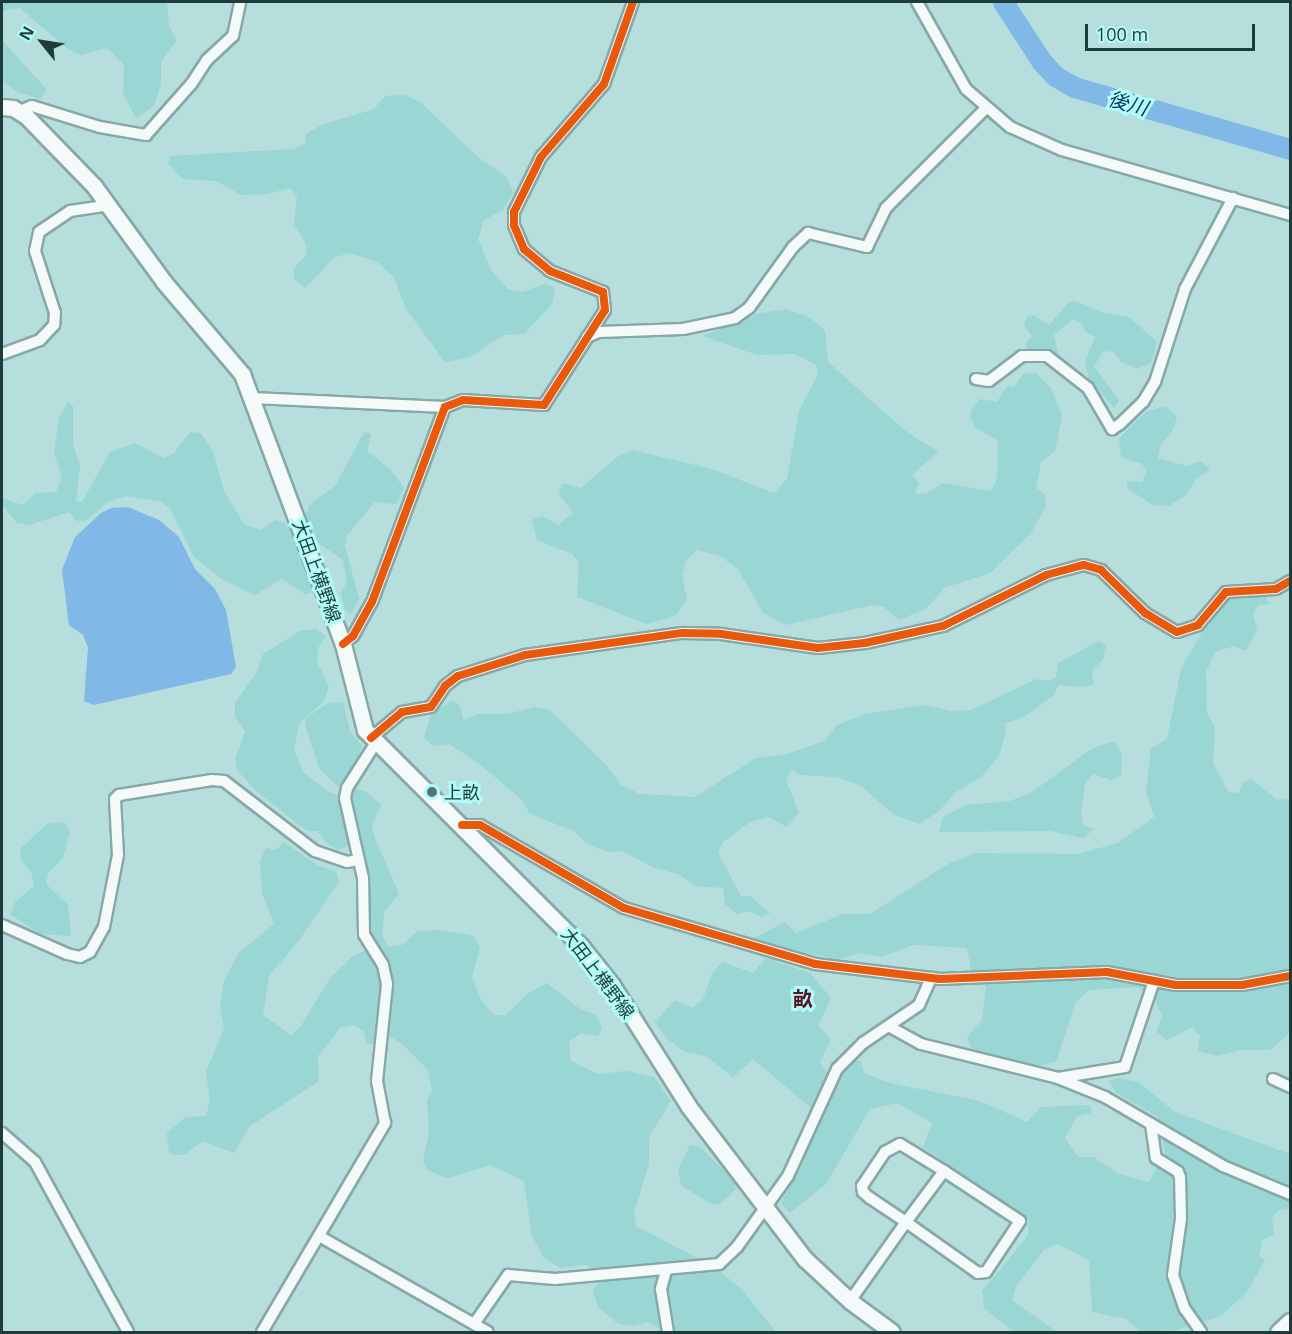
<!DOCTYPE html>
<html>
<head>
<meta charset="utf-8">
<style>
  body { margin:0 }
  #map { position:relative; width:1292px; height:1334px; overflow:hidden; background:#b5dedc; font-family:"Open Sans","Noto Sans JP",sans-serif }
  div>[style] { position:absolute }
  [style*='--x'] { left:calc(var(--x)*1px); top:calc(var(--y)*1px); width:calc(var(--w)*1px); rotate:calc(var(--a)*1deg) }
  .green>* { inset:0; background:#9ad6d3 }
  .water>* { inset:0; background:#80b8e8 }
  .river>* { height:21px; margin:-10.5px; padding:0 10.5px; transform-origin:10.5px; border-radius:10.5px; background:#80b8e8 }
  .roads { filter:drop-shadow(2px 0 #87a8a6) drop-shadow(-2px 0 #87a8a6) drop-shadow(0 2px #87a8a6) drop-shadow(0 -2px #87a8a6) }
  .street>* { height:10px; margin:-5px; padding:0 5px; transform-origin:5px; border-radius:5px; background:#f4fafa }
  .secondary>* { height:15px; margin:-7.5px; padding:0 7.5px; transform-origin:7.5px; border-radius:7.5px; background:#f4fafa }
  .cycleway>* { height:8px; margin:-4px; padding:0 4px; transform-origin:4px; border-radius:4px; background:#e8590c }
  .dots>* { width:16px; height:16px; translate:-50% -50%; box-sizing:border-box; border:3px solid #b1fcf8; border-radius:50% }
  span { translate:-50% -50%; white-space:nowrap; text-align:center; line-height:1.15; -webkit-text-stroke:6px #b1fcf8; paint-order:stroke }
  .street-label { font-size:18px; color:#1d3c3a }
  .poi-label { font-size:18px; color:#1d3c3a }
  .left { translate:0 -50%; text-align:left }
  .water-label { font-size:20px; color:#04325e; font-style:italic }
  .neighbourhood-label { font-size:20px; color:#591423; font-weight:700 }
  .frame { position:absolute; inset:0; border:3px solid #1d3c3a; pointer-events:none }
  .north { position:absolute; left:12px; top:12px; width:60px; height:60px; -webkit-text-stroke:4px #b1fcf8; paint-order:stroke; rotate:300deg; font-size:16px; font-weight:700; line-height:24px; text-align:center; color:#1d3c3a }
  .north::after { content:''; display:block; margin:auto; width:21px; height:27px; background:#1d3c3a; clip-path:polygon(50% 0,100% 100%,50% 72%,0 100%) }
  .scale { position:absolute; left:1085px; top:24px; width:170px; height:27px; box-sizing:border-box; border:3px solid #1d3c3a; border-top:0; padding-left:8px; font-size:18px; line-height:21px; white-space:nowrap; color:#1d3c3a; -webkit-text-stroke:4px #b1fcf8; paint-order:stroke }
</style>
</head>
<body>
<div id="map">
  <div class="green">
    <i style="clip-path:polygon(2px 2px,167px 2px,169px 26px,177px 40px,161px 62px,161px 84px,154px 106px,136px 118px,123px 94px,124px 65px,107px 48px,81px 55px,68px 49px,20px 8px,5px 10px,2px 15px)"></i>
    <i style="clip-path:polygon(2px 40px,47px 90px,40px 99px,15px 91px,2px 79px)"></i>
    <i style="clip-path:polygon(405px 95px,420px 102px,479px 158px,507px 177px,513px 193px,503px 210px,484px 220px,478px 239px,491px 270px,508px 289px,523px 292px,544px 284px,555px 287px,552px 304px,524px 334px,504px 335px,470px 357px,445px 362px,406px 309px,394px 277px,377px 262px,350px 253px,335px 257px,305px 288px,294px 279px,294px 268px,307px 254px,305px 242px,294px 224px,297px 196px,290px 188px,267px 194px,241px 195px,216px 181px,183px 179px,168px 164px,170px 156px,293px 149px,305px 143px,306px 134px,322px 125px,374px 109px,385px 96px)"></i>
    <i style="clip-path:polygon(1075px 301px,1103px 313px,1129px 317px,1157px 342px,1151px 363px,1137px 369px,1121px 362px,1113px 351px,1103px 352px,1094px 366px,1119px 401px,1114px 408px,1089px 379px,1085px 361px,1095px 337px,1085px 331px,1082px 323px,1073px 319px,1054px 335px,1058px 353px,1054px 355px,1044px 350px,1028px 351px,1025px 345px,1032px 336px,1024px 325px,1027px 317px,1033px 315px,1049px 325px,1068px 303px)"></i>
    <i style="clip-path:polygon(786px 309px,811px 318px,825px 331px,828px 362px,903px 429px,938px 452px,912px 475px,919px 483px,915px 494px,925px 494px,943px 483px,991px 491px,997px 479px,998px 441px,976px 428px,970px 417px,972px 408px,980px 399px,997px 402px,1007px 386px,1014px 387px,1023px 374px,1036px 373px,1051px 388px,1062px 416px,1055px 451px,1041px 462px,1036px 487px,1045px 495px,1046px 506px,1031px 533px,990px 573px,944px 588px,927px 608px,899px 620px,884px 607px,872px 605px,786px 625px,763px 613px,738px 569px,720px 556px,697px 550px,686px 561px,682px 575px,687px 600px,675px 616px,647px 624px,577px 597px,579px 563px,572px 554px,537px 540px,532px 520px,542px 516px,558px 525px,573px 513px,559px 494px,562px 483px,581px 488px,617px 457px,632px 450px,712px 469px,774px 493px,787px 479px,799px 411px,818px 374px,816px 365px,795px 354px,757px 355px,703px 336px,757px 314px)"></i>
    <i style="clip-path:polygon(68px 402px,73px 406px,73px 444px,80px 466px,76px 501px,82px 502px,110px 452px,135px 443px,163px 458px,174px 453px,190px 432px,201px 433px,214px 454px,224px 491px,244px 524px,260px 530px,276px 520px,285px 523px,297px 541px,313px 592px,305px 594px,282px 579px,255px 595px,223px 580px,194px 557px,171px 510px,160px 501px,125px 496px,108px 502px,84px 522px,75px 520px,69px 512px,29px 525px,17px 523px,2px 505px,2px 498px,23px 505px,35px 493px,56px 492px,62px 478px,54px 453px,59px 417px)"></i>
    <i style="clip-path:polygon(1166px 406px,1177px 417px,1172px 432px,1161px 444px,1158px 458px,1187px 466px,1200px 461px,1210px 469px,1196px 479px,1186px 495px,1169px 506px,1153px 505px,1128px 489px,1126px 481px,1142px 482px,1147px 471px,1142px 464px,1121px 457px,1119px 438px,1146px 412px)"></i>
    <i style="clip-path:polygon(364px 432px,371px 434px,367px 451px,390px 469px,404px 488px,396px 504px,375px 502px,347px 535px,345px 545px,359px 599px,351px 615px,345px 610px,341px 593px,347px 582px,343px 560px,318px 543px,305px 516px,310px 504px,335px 486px)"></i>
    <i style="clip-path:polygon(1245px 594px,1264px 595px,1270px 604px,1258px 605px,1253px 613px,1257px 630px,1246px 651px,1234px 646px,1215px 652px,1206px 672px,1207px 713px,1215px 727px,1213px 763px,1228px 791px,1239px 794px,1242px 783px,1251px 779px,1277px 800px,1290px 798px,1290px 1033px,1270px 1050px,1239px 1050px,1218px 1056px,1198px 1051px,1200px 1036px,1192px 1027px,1167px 1040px,1157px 1032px,1162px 1015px,1153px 995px,1136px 987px,1089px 990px,1075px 1003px,1056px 1062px,1036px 1066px,974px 1055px,967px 1037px,982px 1020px,986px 987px,980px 974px,971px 970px,967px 948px,913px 945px,881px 957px,859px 953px,839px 960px,751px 940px,785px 922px,796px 933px,843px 914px,870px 914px,948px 864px,975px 853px,1078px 854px,1118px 843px,1154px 817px,1146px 791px,1151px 748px,1167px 739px,1181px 669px,1212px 615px,1229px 598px)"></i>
    <i style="clip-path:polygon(316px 629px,326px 636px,318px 648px,317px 662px,329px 686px,324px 701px,299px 724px,294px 750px,303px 772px,327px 791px,338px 795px,355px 789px,367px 792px,381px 805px,372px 825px,374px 836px,399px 894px,384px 912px,382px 936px,389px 947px,402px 945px,418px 931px,441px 930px,474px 936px,480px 948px,472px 977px,481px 1000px,494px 1015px,506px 1015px,527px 994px,547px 983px,580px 1009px,595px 1014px,602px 1027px,598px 1036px,581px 1033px,569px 1042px,571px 1061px,598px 1074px,626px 1071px,654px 1077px,671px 1101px,649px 1137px,649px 1164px,634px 1213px,636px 1226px,716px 1268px,741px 1289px,776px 1332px,665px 1332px,648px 1322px,633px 1326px,617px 1323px,598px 1307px,593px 1291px,600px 1281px,600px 1270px,585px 1265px,560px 1268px,544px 1258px,532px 1236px,524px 1181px,491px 1165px,447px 1178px,427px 1170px,423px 1161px,429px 1133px,427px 1100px,432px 1091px,428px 1070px,400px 1042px,386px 1035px,377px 1036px,375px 1044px,367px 1044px,364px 1032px,354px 1025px,340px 1028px,318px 1056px,319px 1081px,250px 1126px,234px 1153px,203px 1141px,184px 1155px,169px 1154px,167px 1133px,186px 1117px,206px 1116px,210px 1101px,206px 1072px,224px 1028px,220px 1006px,224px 981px,239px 952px,274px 924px,262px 893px,260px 861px,266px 848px,276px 850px,284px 842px,319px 866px,336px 871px,339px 882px,300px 939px,269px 976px,263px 1015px,291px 1035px,301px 1026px,330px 978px,352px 957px,366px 950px,371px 940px,367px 924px,371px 882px,357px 842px,338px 850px,326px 843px,318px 831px,307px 831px,256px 791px,237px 770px,235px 759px,245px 732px,235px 717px,235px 703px,257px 672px,263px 654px,300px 631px)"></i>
    <i style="clip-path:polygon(1099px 641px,1106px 646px,1103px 659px,1092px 671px,1093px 684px,1084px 687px,1058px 685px,1054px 695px,1026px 716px,1004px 724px,1006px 731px,999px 756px,981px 777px,955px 793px,938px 812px,919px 824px,893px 814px,861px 786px,837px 777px,800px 775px,792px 770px,786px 780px,799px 813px,787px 827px,768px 817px,750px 822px,723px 842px,718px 853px,741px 896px,750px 896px,770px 913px,761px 917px,749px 911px,737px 914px,725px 904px,723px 888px,696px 886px,678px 874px,654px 868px,622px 851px,608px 852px,587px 844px,574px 831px,530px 814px,522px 800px,477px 762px,449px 744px,433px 746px,424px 738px,431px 714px,453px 700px,460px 706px,463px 720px,479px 714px,508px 714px,534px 707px,550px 710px,606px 765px,621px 785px,640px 794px,695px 797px,756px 758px,784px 755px,824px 741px,837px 725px,865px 714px,924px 705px,952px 711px,971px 710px,1037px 679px,1049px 681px,1056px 677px,1058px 663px)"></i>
    <i style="clip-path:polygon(343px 702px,350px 731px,362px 746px,355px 765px,338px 787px,319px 768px,305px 725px,306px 718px,328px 703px)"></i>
    <i style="clip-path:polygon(1114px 741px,1122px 755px,1121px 776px,1111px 780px,1093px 774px,1085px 784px,1081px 815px,1083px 825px,1094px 829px,1083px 838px,1050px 831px,939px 832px,943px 817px,966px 805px,1010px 801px,1032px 792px,1091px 749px)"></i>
    <i style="clip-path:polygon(64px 822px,70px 832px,63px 858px,48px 873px,46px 884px,68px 905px,71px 936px,41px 934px,11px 915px,15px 902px,34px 886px,31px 872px,20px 858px,21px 848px,47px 824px)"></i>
    <i style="clip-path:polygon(766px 958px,810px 973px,831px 998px,818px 1026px,831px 1039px,820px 1062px,828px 1076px,841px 1077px,852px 1061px,861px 1061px,864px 1073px,889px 1083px,980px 1101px,1027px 1122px,1041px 1107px,1091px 1105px,1091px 1113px,1077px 1116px,1065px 1138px,1078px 1157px,1094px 1157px,1119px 1174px,1149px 1182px,1165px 1153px,1158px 1117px,1115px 1092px,1109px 1081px,1118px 1078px,1138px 1082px,1175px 1112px,1290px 1154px,1290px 1209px,1279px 1210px,1272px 1218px,1274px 1234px,1262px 1240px,1259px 1256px,1265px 1260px,1247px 1292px,1221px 1316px,1177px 1330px,1141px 1332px,1126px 1319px,1092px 1312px,1089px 1260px,1058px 1244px,1044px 1250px,1016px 1286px,1012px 1300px,1057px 1332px,1014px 1332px,984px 1308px,982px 1291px,1028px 1236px,1028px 1220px,923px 1147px,932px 1123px,898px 1103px,870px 1109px,826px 1184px,790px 1213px,781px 1203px,802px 1166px,818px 1114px,753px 1059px,733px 1077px,706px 1056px,685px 1052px,666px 1038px,655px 1022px,675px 1000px,692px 1008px,703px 999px,712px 973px,723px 962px,753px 973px)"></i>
    <i style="clip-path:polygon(690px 1145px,700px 1147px,735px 1181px,735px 1190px,719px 1205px,709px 1203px,681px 1185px,678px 1170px)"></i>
  </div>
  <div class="water">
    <i style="clip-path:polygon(128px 507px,159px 520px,179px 537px,195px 569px,215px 589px,226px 610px,236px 667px,231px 674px,94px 705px,84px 701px,88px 648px,83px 635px,69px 625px,62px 570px,75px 537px,101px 513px,111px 508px)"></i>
  </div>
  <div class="river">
    <i style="--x:1003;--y:2;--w:72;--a:57"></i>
    <i style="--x:1042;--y:62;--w:19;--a:47"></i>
    <i style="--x:1055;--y:76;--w:22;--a:30"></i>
    <i style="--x:1074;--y:87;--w:225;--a:16"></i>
  </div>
  <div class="roads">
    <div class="street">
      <i style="--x:917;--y:2;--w:100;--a:60.6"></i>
      <i style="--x:966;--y:89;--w:58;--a:40.8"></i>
      <i style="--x:1010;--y:127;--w:57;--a:23.9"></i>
      <i style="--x:1062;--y:150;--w:237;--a:15.9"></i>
      <i style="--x:20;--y:111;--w:13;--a:-23"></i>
      <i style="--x:32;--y:106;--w:71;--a:17.2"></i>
      <i style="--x:100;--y:127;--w:47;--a:9.9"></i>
      <i style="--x:146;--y:135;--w:69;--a:-48.5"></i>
      <i style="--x:192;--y:83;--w:27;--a:-57"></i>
      <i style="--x:207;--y:60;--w:35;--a:-43"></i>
      <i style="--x:233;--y:36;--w:35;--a:-78"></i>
      <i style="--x:587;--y:337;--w:13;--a:-23"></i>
      <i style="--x:599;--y:332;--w:84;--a:-2"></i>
      <i style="--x:683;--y:329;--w:53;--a:-11.9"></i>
      <i style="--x:735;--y:318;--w:17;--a:-36"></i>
      <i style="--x:749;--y:308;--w:75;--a:-54.2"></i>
      <i style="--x:793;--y:247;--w:21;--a:-43"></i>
      <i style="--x:808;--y:233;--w:61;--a:13.3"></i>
      <i style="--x:867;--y:247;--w:43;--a:-64"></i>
      <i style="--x:886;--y:208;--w:140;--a:-45"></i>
      <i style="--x:2;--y:354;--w:40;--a:-20.2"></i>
      <i style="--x:40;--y:340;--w:21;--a:-47"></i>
      <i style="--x:54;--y:325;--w:12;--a:-85"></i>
      <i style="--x:55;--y:313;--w:65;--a:-107.9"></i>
      <i style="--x:35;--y:251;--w:19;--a:-78"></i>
      <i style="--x:39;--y:232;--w:37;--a:-34"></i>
      <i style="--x:70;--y:211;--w:40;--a:-8.5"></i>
      <i style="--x:976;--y:379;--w:13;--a:9"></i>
      <i style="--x:989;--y:381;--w:41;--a:-37.1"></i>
      <i style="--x:1022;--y:356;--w:25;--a:0"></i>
      <i style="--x:1047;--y:356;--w:52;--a:38"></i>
      <i style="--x:1088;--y:388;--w:48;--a:59.7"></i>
      <i style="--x:1112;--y:429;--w:9;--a:-32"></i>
      <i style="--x:1120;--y:424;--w:32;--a:-44"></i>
      <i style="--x:1143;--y:402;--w:23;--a:-59"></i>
      <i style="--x:1155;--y:382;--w:98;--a:-72.1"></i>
      <i style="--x:1185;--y:289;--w:103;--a:-62.2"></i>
      <i style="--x:253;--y:398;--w:192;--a:2.7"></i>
      <i style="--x:343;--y:644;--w:13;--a:-39"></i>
      <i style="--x:353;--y:636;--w:39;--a:-61"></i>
      <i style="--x:372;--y:602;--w:208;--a:-69.5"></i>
      <i style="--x:445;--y:407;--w:19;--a:-21"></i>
      <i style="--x:463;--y:400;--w:81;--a:3.5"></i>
      <i style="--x:544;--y:405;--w:113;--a:-57.3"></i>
      <i style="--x:605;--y:310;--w:18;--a:-96"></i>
      <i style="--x:603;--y:292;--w:57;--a:-158.4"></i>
      <i style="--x:550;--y:271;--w:34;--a:-140"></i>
      <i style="--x:524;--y:249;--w:26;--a:-113"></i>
      <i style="--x:514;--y:225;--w:13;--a:-90"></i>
      <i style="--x:514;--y:212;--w:61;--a:-63.9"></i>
      <i style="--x:541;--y:157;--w:96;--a:-49.2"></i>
      <i style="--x:604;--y:84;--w:87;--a:-70.5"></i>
      <i style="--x:371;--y:738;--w:40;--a:-40"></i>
      <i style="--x:402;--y:712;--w:29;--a:-10"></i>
      <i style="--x:431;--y:707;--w:25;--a:-56"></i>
      <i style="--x:445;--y:686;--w:16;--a:-38"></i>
      <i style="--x:458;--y:676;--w:70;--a:-17.4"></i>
      <i style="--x:525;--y:655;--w:159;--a:-8"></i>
      <i style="--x:682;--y:633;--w:39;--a:1"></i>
      <i style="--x:721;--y:634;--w:98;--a:8.2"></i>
      <i style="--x:818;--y:648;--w:47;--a:-6.1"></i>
      <i style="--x:865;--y:643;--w:80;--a:-12.3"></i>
      <i style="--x:943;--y:626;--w:115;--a:-26.3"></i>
      <i style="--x:1046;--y:575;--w:39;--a:-15"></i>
      <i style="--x:1084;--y:565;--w:18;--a:16"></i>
      <i style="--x:1101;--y:570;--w:62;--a:44.3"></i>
      <i style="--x:1145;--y:613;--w:37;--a:31"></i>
      <i style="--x:1177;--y:632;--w:22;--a:-18"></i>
      <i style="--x:1198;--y:625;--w:43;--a:-49.7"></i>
      <i style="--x:1226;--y:592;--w:50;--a:-3.4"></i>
      <i style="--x:1276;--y:589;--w:16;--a:-30"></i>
      <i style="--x:462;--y:825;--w:18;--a:0"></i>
      <i style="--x:480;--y:825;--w:166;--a:30"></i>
      <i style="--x:624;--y:908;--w:199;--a:16.3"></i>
      <i style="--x:815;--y:964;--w:126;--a:6.8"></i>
      <i style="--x:940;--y:979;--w:167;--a:-2.4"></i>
      <i style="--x:1107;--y:972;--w:70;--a:10.7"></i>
      <i style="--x:1176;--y:985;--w:66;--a:0"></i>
      <i style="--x:1242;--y:985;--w:49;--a:-10.6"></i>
      <i style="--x:2;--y:925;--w:71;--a:24"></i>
      <i style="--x:67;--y:954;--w:13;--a:13"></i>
      <i style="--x:80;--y:957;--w:11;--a:-27"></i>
      <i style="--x:90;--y:952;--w:29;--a:-61"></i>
      <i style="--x:104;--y:927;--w:73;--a:-79"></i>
      <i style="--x:118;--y:855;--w:56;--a:-93.1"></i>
      <i style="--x:115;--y:799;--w:6;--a:-45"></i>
      <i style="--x:119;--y:795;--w:94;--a:-9.2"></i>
      <i style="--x:212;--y:780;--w:12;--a:5"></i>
      <i style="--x:224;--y:781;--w:115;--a:37.6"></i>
      <i style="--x:315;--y:851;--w:34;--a:19"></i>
      <i style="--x:347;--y:862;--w:11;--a:-10"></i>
      <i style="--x:890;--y:1027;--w:35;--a:29"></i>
      <i style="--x:921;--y:1044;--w:141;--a:13.9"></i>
      <i style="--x:1058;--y:1078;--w:51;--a:22"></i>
      <i style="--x:1105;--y:1097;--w:137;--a:30.3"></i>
      <i style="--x:1223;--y:1166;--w:73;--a:22.7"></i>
      <i style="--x:1058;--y:1078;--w:68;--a:-9.3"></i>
      <i style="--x:1125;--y:1067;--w:91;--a:-71.4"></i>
      <i style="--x:1273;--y:1079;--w:19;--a:25"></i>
      <i style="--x:1151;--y:1124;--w:34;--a:82"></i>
      <i style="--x:1156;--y:1158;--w:26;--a:32"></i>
      <i style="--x:1178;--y:1172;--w:5;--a:68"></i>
      <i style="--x:1180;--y:1177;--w:42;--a:88.6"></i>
      <i style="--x:1181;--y:1219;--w:57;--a:98.1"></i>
      <i style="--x:1173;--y:1275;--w:36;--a:71"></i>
      <i style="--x:1185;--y:1309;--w:28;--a:55"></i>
      <i style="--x:2;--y:1133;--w:44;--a:41.3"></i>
      <i style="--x:35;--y:1162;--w:194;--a:61.3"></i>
      <i style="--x:319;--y:1236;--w:194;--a:29.6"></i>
      <i style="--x:666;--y:1271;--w:19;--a:106"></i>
      <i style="--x:661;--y:1289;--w:44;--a:80.8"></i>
      <i style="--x:850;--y:1301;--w:97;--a:-54.7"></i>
      <i style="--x:906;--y:1222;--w:64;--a:-53.3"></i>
      <i style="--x:944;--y:1171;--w:52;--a:-148.5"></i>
      <i style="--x:900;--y:1144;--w:17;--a:152"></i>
      <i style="--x:885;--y:1152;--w:41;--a:124.1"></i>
      <i style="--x:862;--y:1186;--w:6;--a:81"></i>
      <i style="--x:863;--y:1192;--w:9;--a:41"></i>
      <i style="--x:870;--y:1198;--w:43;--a:33.7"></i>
      <i style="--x:906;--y:1222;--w:88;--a:35.3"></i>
      <i style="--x:978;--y:1273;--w:8;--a:-7"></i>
      <i style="--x:986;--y:1272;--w:61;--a:-56.3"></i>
      <i style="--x:1020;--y:1221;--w:91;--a:-146.7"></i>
      <i style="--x:474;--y:1324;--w:60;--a:-55.2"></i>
      <i style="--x:508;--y:1275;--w:47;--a:4.9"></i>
      <i style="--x:555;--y:1279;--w:165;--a:-5.2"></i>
      <i style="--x:719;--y:1264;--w:25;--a:-43"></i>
      <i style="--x:737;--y:1247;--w:87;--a:-54.3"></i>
      <i style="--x:788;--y:1176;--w:118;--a:-65.4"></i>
      <i style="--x:837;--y:1069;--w:37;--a:-45"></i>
      <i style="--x:863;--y:1043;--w:68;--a:-34.2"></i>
      <i style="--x:919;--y:1005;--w:30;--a:-66"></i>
      <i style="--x:262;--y:1332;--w:243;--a:-59.5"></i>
      <i style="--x:385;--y:1123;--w:43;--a:-100.8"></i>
      <i style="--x:377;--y:1081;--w:98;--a:-84.1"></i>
      <i style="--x:387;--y:984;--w:19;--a:-102"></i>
      <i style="--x:383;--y:965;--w:36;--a:-122"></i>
      <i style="--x:364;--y:934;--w:56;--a:-91"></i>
      <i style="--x:363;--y:878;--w:82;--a:-102.7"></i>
      <i style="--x:345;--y:798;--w:10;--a:-79"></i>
      <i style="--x:347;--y:788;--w:52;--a:-57.5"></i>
    </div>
    <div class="secondary">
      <i style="--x:2;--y:107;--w:11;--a:5"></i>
      <i style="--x:13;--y:108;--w:15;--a:32"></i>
      <i style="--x:26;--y:116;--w:98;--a:45.8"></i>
      <i style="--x:94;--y:186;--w:119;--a:53.9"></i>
      <i style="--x:164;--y:282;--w:121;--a:49.7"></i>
      <i style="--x:242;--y:374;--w:288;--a:69.5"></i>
      <i style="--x:343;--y:644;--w:89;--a:75.7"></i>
      <i style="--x:365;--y:730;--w:305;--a:45"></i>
      <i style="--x:581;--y:946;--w:50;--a:51.5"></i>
      <i style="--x:612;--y:985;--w:144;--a:57.7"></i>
      <i style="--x:689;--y:1107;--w:191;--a:52.7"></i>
      <i style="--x:805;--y:1259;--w:62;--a:43"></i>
      <i style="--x:850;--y:1301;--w:52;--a:36.4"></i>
      <i style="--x:1278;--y:1332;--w:16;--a:-43"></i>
    </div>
  </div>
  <div class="cycleway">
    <i style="--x:343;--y:644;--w:13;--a:-39"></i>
    <i style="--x:353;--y:636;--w:39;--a:-61"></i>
    <i style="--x:372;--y:602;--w:208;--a:-69.5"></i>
    <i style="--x:445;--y:407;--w:19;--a:-21"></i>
    <i style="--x:463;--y:400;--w:81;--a:3.5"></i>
    <i style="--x:544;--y:405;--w:113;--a:-57.3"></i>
    <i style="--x:605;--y:310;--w:18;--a:-96"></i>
    <i style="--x:603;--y:292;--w:57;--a:-158.4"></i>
    <i style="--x:550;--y:271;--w:34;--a:-140"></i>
    <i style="--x:524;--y:249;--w:26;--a:-113"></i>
    <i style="--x:514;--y:225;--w:13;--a:-90"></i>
    <i style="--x:514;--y:212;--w:61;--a:-63.9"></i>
    <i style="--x:541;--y:157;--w:96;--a:-49.2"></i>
    <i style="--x:604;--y:84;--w:87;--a:-70.5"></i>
    <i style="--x:371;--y:738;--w:40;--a:-40"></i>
    <i style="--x:402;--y:712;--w:29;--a:-10"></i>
    <i style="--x:431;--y:707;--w:25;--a:-56"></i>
    <i style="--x:445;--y:686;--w:16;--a:-38"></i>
    <i style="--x:458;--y:676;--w:70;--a:-17.4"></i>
    <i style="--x:525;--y:655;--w:159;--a:-8"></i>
    <i style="--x:682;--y:633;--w:39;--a:1"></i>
    <i style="--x:721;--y:634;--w:98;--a:8.2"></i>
    <i style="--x:818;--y:648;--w:47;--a:-6.1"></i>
    <i style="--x:865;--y:643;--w:80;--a:-12.3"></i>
    <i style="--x:943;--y:626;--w:115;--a:-26.3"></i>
    <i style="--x:1046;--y:575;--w:39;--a:-15"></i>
    <i style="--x:1084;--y:565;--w:18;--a:16"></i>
    <i style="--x:1101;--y:570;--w:62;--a:44.3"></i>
    <i style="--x:1145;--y:613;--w:37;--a:31"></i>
    <i style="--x:1177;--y:632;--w:22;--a:-18"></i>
    <i style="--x:1198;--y:625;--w:43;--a:-49.7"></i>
    <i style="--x:1226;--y:592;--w:50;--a:-3.4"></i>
    <i style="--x:1276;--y:589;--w:16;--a:-30"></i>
    <i style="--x:462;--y:825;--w:18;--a:0"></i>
    <i style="--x:480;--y:825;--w:166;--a:30"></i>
    <i style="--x:624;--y:908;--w:199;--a:16.3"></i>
    <i style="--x:815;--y:964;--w:126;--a:6.8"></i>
    <i style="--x:940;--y:979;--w:167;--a:-2.4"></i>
    <i style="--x:1107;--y:972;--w:70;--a:10.7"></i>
    <i style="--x:1176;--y:985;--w:66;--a:0"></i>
    <i style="--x:1242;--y:985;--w:49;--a:-10.6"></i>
  </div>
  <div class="dots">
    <i style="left:432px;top:792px;background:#527573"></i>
  </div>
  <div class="street-label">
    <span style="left:317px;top:571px;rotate:70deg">大田上横野線</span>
    <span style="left:598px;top:973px;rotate:53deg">大田上横野線</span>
  </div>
  <div class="poi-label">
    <span class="left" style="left:444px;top:792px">上畝</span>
  </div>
  <div class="water-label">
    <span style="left:1128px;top:103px;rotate:16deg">後川</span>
  </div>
  <div class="neighbourhood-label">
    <span style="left:803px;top:998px">畝</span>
  </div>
  <div class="frame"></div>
  <div class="north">N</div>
  <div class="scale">100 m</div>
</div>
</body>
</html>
